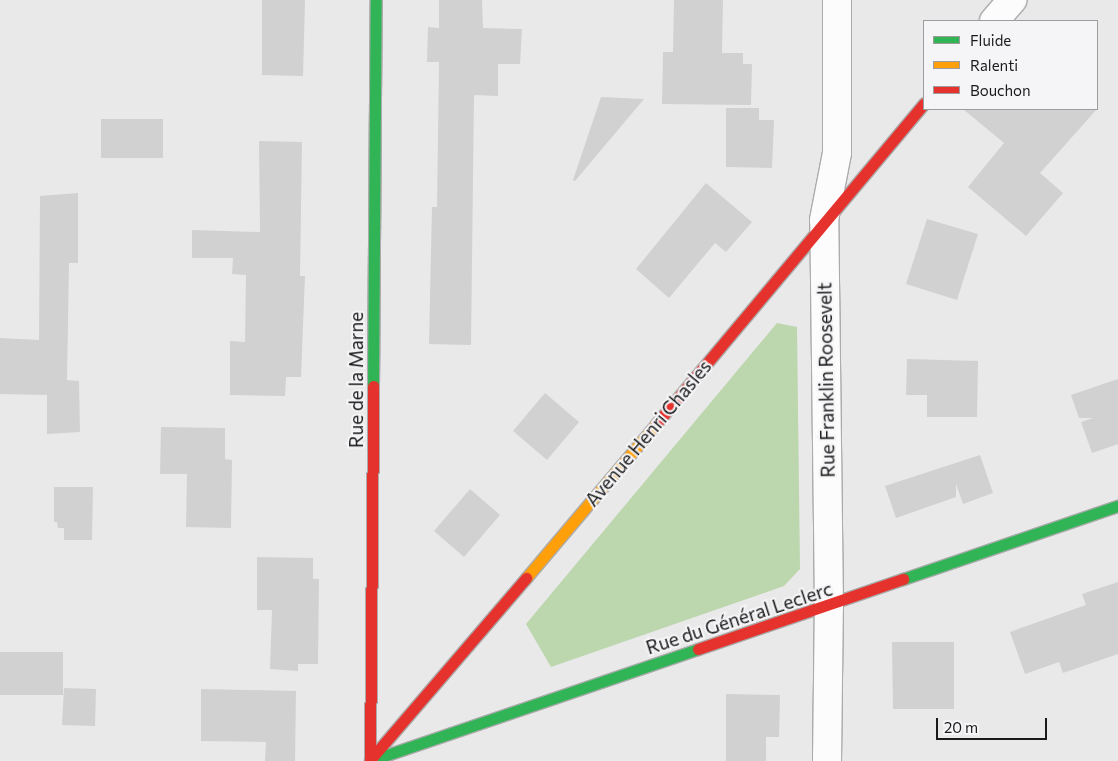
<!DOCTYPE html>
<html>
<head>
<meta charset="utf-8">
<style>
  body { margin:0 }
  #map { position:relative; width:1118px; height:761px; overflow:hidden; background:#e9e9e9; font-family:Commissioner,sans-serif }
  div>[style] { position:absolute }
  [style*='--x'] { left:calc(var(--x)*1px); top:calc(var(--y)*1px); width:calc(var(--w)*1px); rotate:calc(var(--a)*1deg) }
  .green>* { inset:0; background:#bcd6ae }
  .building>* { inset:0; background:#d1d1d1 }
  .roads { filter:drop-shadow(1px 0 #ababab) drop-shadow(-1px 0 #ababab) drop-shadow(0 1px #ababab) drop-shadow(0 -1px #ababab) }
  .street>* { height:28px; margin:-14px; padding:0 14px; transform-origin:14px; border-radius:14px; background:#fcfcfc }
  .fast>* { height:11px; margin:-5.5px; padding:0 5.5px; transform-origin:5.5px; border-radius:5.5px; background:#30b455 }
  .slow>* { height:11px; margin:-5.5px; padding:0 5.5px; transform-origin:5.5px; border-radius:5.5px; background:#ff9f0a }
  .jam>* { height:11px; margin:-5.5px; padding:0 5.5px; transform-origin:5.5px; border-radius:5.5px; background:#e5322d }
  span { translate:-50% -50%; white-space:nowrap; text-align:center; line-height:1.15; -webkit-text-stroke:4px #f5f5f7; paint-order:stroke }
  .street-label { font-size:19px; color:#1a1a1b }
  .legend { position:absolute; left:923px; top:20px; width:175px; height:90px; box-sizing:border-box; background:#f5f5f7; border:1px solid #9d9d9f; margin:0; padding:6px 9px; list-style:none; font-size:15px; color:#1a1a1b }
  .legend li { display:flex; align-items:center; gap:10px; height:25px }
  .legend b { width:25px; border:1px solid #9d9d9f }
  .scale { position:absolute; left:936px; top:718px; width:111px; height:22px; box-sizing:border-box; border:2px solid #1a1a1b; border-top:0; padding-left:6px; font-size:15px; line-height:18px; white-space:nowrap; color:#1a1a1b; -webkit-text-stroke:4px #f5f5f7; paint-order:stroke }
</style>
</head>
<body>
<div id="map">
  <div class="green">
    <i style="clip-path:polygon(777px 323px,797px 327px,800px 569px,784px 586px,551px 667px,526px 624px)"></i>
  </div>
  <div class="building">
    <i style="clip-path:polygon(262px 0,305px 0,303px 76px,262px 75px)"></i>
    <i style="clip-path:polygon(439px 0,482px 0,483px 28px,522px 29px,520px 64px,498px 64px,498px 96px,474px 95px,471px 345px,429px 344px,432px 207px,437px 207px,439px 62px,427px 62px,428px 27px,439px 28px)"></i>
    <i style="clip-path:polygon(674px 0,723px 0,722px 53px,743px 53px,743px 64px,752px 64px,751px 105px,662px 104px,663px 52px,673px 52px)"></i>
    <i style="clip-path:polygon(601px 97px,644px 99px,575px 181px,573px 180px)"></i>
    <i style="clip-path:polygon(726px 108px,759px 108px,759px 120px,774px 120px,772px 168px,726px 167px)"></i>
    <i style="clip-path:polygon(963px 109px,1097px 109px,1040px 173px,1063px 193px,1026px 236px,968px 187px,1004px 143px)"></i>
    <i style="clip-path:polygon(101px 119px,163px 119px,163px 158px,101px 158px)"></i>
    <i style="clip-path:polygon(259px 141px,302px 142px,300px 276px,305px 276px,301px 377px,286px 377px,285px 396px,230px 395px,230px 341px,245px 342px,246px 275px,232px 274px,233px 258px,192px 258px,192px 230px,260px 232px)"></i>
    <i style="clip-path:polygon(706px 183px,752px 222px,726px 252px,715px 243px,669px 298px,636px 269px)"></i>
    <i style="clip-path:polygon(78px 193px,78px 263px,69px 263px,67px 380px,79px 381px,80px 432px,47px 434px,47px 395px,0 394px,0 338px,39px 340px,40px 196px)"></i>
    <i style="clip-path:polygon(927px 219px,978px 234px,957px 300px,906px 284px)"></i>
    <i style="clip-path:polygon(907px 359px,978px 361px,977px 417px,927px 417px,927px 395px,906px 395px)"></i>
    <i style="clip-path:polygon(1118px 379px,1118px 444px,1092px 453px,1081px 422px,1093px 418px,1079px 418px,1071px 395px)"></i>
    <i style="clip-path:polygon(545px 393px,579px 422px,547px 460px,513px 431px)"></i>
    <i style="clip-path:polygon(161px 427px,225px 428px,225px 459px,232px 460px,231px 528px,186px 527px,187px 474px,160px 474px)"></i>
    <i style="clip-path:polygon(980px 455px,993px 493px,963px 504px,956px 484px,956px 497px,896px 518px,885px 486px)"></i>
    <i style="clip-path:polygon(54px 487px,93px 487px,92px 540px,64px 540px,64px 528px,58px 528px,57px 522px,54px 522px)"></i>
    <i style="clip-path:polygon(470px 489px,500px 515px,464px 557px,434px 531px)"></i>
    <i style="clip-path:polygon(257px 557px,313px 558px,313px 579px,319px 579px,318px 664px,298px 664px,298px 671px,270px 669px,272px 610px,257px 610px)"></i>
    <i style="clip-path:polygon(1118px 582px,1118px 654px,1063px 673px,1059px 662px,1025px 674px,1010px 632px,1086px 605px,1082px 594px)"></i>
    <i style="clip-path:polygon(892px 642px,954px 642px,954px 709px,893px 709px)"></i>
    <i style="clip-path:polygon(0 652px,63px 652px,63px 695px,0 695px)"></i>
    <i style="clip-path:polygon(64px 688px,96px 689px,95px 726px,62px 725px)"></i>
    <i style="clip-path:polygon(201px 689px,296px 691px,295px 761px,265px 761px,266px 742px,201px 741px)"></i>
    <i style="clip-path:polygon(726px 694px,780px 695px,779px 737px,766px 737px,766px 761px,726px 761px)"></i>
  </div>
  <div class="roads">
    <div class="street">
      <i style="--x:994;--y:21;--w:28;--a:-49"></i>
      <i style="--x:827;--y:761;--w:154;--a:-89.3"></i>
      <i style="--x:829;--y:607;--w:387;--a:-90.7"></i>
      <i style="--x:824;--y:220;--w:68;--a:-79"></i>
      <i style="--x:837;--y:153;--w:153;--a:-90"></i>
    </div>
    <div class="fast">
      <i style="--x:373;--y:386;--w:386;--a:-89.6"></i>
      <i style="--x:903;--y:579;--w:227;--a:-18.8"></i>
      <i style="--x:372;--y:760;--w:344;--a:-18.8"></i>
    </div>
    <div class="slow">
      <i style="--x:526;--y:578;--w:202;--a:-49.8"></i>
    </div>
    <div class="jam">
      <i style="--x:656;--y:424;--w:418;--a:-50.1"></i>
      <i style="--x:698;--y:649;--w:217;--a:-18.9"></i>
      <i style="--x:370;--y:760;--w:240;--a:-49.4"></i>
      <i style="--x:370;--y:761;--w:375;--a:-89.5"></i>
    </div>
  </div>
  <div class="street-label">
    <span style="left:356px;top:380px;rotate:-90deg">Rue de la Marne</span>
    <span style="left:826px;top:380px;rotate:-91deg">Rue Franklin Roosevelt</span>
    <span style="left:648px;top:433px;rotate:-50deg">Avenue Henri Chasles</span>
    <span style="left:739px;top:618px;rotate:-18deg">Rue du Général Leclerc</span>
  </div>
  <ul class="legend">
  <li><b style="height:6px;background:#30b455"></b>Fluide</li>
  <li><b style="height:6px;background:#ff9f0a"></b>Ralenti</li>
  <li><b style="height:6px;background:#e5322d"></b>Bouchon</li>
  </ul>
  <div class="scale">20 m</div>
</div>
</body>
</html>
